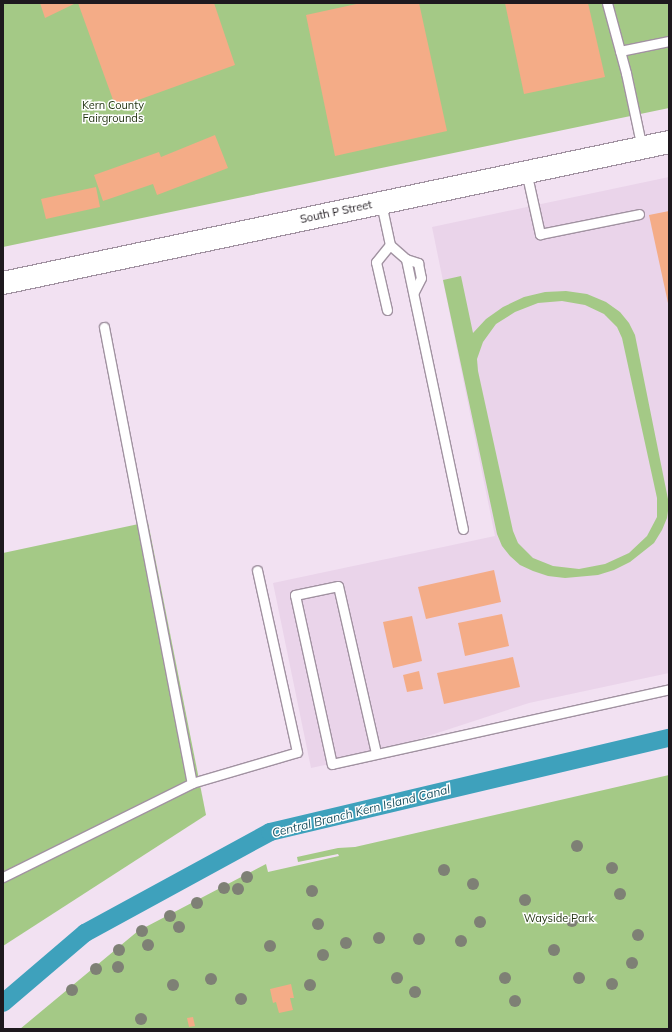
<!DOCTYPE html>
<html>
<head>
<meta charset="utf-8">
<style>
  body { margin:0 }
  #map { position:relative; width:672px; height:1032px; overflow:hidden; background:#f2e1f2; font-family:Mulish,sans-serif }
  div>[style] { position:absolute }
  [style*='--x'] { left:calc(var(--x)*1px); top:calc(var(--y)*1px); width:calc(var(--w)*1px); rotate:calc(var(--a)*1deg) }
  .built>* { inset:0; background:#ead4ea }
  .green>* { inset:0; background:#a4c986 }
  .canal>* { height:18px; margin:-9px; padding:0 9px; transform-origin:9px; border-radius:9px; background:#3ea1bc }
  .building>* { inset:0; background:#f4ac87 }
  .roads { filter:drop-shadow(1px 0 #a192a1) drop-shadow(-1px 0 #a192a1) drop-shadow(0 1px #a192a1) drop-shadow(0 -1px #a192a1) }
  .service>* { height:9px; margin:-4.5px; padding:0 4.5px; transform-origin:4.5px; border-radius:4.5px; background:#fff }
  .tertiary>* { height:22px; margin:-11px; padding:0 11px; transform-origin:11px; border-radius:11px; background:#fff }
  .trees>* { width:12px; height:12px; margin:-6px; border-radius:50%; background:#7e8075 }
  span { translate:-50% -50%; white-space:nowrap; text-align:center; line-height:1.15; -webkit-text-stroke:3px #fff; paint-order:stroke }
  .park-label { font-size:11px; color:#1f310e }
  .street-label { font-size:11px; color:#1e191e }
  .water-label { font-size:12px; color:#1d5362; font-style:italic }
  .frame { position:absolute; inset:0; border:4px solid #1e191e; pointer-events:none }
</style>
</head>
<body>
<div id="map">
  <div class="built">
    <i style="clip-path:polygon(669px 177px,669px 673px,529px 703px,367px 756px,311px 768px,273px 583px,495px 536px,432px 227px)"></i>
  </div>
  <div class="green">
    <i style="clip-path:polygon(3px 3px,669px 3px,669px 108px,3px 247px)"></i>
    <i style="clip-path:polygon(evenodd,461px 276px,473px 333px,486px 319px,503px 307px,524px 297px,545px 292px,566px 291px,587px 294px,606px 302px,620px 312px,629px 323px,635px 335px,669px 504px,667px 518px,662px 530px,654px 543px,630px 562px,614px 570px,598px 575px,565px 578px,548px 576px,533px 571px,520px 565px,510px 556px,502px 546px,497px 534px,443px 280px,461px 276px,562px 301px,585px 305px,604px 314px,617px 327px,622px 338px,657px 498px,657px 517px,647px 536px,629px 553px,605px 564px,579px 569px,553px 566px,533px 558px,518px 543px,513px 531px,478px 371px,477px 359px,483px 342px,496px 324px,515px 312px,538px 303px,562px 301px)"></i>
    <i style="clip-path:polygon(148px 522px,206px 815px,3px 946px,3px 553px)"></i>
    <i style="clip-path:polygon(669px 775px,669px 1029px,20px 1029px,138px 931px,266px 864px,268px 872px,339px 856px,338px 854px,298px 862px,297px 857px,338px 848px,355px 847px)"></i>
  </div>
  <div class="canal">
    <i style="--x:3;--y:1003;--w:108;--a:-40.5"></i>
    <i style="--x:85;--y:933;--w:211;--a:-28.6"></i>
    <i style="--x:270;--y:832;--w:410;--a:-13.3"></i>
  </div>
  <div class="building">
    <i style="clip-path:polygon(40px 3px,74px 3px,74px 4px,45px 18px)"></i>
    <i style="clip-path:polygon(78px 3px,214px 3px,235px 65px,116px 108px)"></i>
    <i style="clip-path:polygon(361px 3px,419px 3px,447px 131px,335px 156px,306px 15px)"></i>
    <i style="clip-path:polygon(505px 3px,588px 3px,605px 77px,524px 94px)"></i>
    <i style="clip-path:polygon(215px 135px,228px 168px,157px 195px,153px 184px,103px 201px,94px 175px,159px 152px,161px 157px)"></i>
    <i style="clip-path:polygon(96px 187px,100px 207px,46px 219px,41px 199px)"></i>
    <i style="clip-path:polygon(669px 211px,669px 303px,668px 303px,649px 215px)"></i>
    <i style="clip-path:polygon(494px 570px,501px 602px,426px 619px,418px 587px)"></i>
    <i style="clip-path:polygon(502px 614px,509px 646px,465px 656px,458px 623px)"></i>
    <i style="clip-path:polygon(412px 616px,422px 661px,393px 668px,383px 622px)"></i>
    <i style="clip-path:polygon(513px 657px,520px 687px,444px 704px,437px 673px)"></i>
    <i style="clip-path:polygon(419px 671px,423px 689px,407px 692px,403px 675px)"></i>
    <i style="clip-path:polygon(291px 984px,294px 998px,290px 998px,293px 1010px,279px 1013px,276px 1002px,273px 1003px,270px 989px)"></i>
    <i style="clip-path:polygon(193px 1017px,195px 1026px,189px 1027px,187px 1018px)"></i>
  </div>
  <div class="roads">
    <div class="service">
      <i style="--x:607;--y:3;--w:73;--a:74.8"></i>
      <i style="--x:626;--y:73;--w:77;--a:78"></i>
      <i style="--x:620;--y:51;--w:50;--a:-11.5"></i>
      <i style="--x:526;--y:171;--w:65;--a:77.5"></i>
      <i style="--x:540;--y:234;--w:101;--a:-11.4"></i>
      <i style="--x:381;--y:203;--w:43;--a:77.9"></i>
      <i style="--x:390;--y:245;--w:21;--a:41"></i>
      <i style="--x:406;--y:259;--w:13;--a:18"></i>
      <i style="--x:418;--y:263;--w:15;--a:79"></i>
      <i style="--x:421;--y:278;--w:16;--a:117"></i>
      <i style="--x:406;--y:259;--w:276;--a:78.1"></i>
      <i style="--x:387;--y:310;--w:49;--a:-102.9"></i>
      <i style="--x:376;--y:262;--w:22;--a:-51"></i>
      <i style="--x:104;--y:327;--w:464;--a:79.1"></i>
      <i style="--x:376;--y:753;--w:171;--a:-102.8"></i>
      <i style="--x:338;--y:586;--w:44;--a:168.2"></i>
      <i style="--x:295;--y:595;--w:173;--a:77.7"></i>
      <i style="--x:332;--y:764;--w:345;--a:-12.5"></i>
      <i style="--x:3;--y:877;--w:211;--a:-26.4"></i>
      <i style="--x:192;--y:783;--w:109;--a:-16.4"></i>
      <i style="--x:297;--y:752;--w:186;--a:-102.4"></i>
    </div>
    <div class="tertiary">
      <i style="--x:3;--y:283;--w:681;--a:-11.95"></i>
    </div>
  </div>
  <div class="trees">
    <i style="left:577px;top:846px"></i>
    <i style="left:612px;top:868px"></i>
    <i style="left:444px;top:870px"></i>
    <i style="left:247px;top:877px"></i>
    <i style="left:473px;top:884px"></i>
    <i style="left:224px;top:888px"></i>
    <i style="left:238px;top:889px"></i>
    <i style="left:312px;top:891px"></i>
    <i style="left:620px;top:894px"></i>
    <i style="left:525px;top:900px"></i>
    <i style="left:197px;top:903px"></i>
    <i style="left:170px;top:916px"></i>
    <i style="left:572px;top:921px"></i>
    <i style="left:480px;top:922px"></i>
    <i style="left:318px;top:924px"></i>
    <i style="left:179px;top:927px"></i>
    <i style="left:142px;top:931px"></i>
    <i style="left:638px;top:935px"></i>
    <i style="left:379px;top:938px"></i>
    <i style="left:419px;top:939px"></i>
    <i style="left:461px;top:941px"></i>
    <i style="left:346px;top:943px"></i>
    <i style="left:148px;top:945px"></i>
    <i style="left:270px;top:946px"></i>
    <i style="left:119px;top:950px"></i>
    <i style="left:554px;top:950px"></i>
    <i style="left:323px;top:955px"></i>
    <i style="left:632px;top:963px"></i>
    <i style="left:118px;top:967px"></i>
    <i style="left:96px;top:969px"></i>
    <i style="left:397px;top:978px"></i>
    <i style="left:505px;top:978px"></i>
    <i style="left:579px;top:978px"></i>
    <i style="left:211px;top:979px"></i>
    <i style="left:612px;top:984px"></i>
    <i style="left:173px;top:985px"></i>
    <i style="left:310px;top:985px"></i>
    <i style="left:72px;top:990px"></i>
    <i style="left:415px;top:992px"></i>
    <i style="left:241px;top:999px"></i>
    <i style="left:515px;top:1001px"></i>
    <i style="left:141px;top:1019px"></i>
  </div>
  <div class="park-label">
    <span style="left:113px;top:112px">Kern County<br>Fairgrounds</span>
    <span style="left:559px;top:918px">Wayside Park</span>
  </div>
  <div class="street-label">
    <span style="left:336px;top:212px;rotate:-12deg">South P Street</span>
  </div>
  <div class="water-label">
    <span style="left:361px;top:811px;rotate:-14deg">Central Branch Kern Island Canal</span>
  </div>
  <div class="frame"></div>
</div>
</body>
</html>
